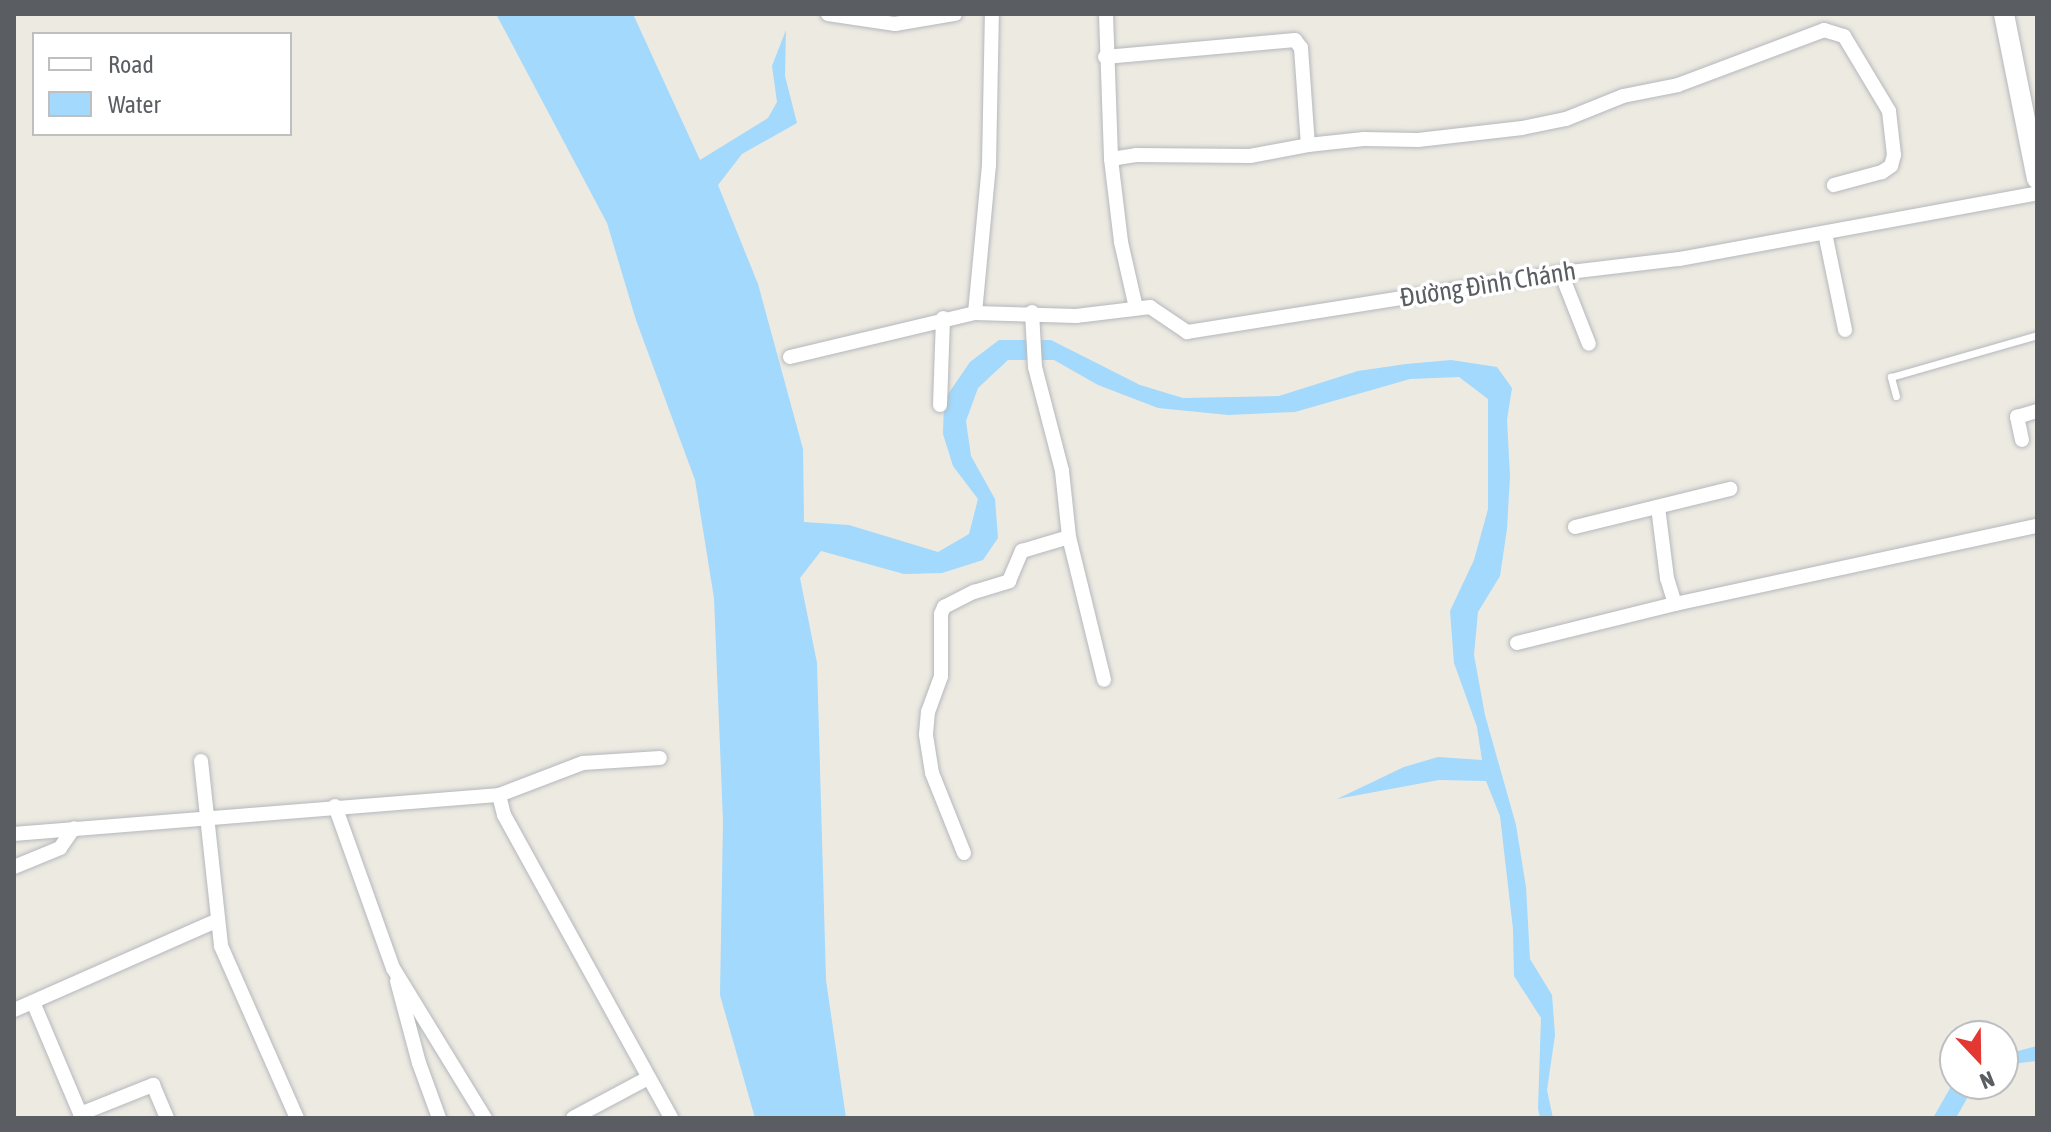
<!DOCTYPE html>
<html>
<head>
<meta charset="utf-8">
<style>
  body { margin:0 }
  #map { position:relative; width:2051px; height:1132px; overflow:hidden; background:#edeae2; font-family:"Asap Condensed",sans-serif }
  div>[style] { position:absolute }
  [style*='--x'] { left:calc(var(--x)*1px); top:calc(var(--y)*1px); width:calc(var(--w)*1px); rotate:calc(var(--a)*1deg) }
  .water>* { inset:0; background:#a2d9fc }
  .roads { filter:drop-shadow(0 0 2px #b4b8bc) drop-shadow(0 0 2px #b4b8bc) }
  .service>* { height:7px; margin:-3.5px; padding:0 3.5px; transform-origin:3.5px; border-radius:3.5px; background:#fff }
  .minor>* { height:14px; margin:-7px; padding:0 7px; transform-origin:7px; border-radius:7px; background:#fff }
  .secondary>* { height:20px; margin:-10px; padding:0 10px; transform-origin:10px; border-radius:10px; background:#fff }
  span { translate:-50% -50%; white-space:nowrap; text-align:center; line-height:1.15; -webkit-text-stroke:7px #fff; paint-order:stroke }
  .street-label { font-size:26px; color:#5a5e62 }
  .frame { position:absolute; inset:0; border:16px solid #5a5e62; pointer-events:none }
  .legend { position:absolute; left:32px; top:32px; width:260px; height:104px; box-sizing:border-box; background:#fff; border:2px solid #bdbfc0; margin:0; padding:10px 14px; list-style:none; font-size:24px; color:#5a5e62 }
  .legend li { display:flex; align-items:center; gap:16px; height:40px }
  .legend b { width:40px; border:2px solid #bdbfc0 }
  .north { position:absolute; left:1939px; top:1020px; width:80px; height:80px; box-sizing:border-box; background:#fff; border:2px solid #bdbfc0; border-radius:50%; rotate:158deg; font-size:22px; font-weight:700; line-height:32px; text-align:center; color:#5a5e62 }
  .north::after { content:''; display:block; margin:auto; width:28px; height:36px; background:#e43731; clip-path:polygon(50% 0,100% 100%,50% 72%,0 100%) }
</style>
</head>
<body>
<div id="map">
  <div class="water">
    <div style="clip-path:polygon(496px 14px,633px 14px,700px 160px,768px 118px,777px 102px,772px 66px,786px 30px,785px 76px,797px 123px,742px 154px,718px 185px,758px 284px,803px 449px,804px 522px,849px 525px,938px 552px,969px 534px,978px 499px,953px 466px,943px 434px,944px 400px,970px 362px,999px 340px,1051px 340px,1140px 385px,1183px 398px,1279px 396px,1358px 371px,1406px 364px,1451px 360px,1497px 367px,1512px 388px,1507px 420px,1510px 476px,1507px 529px,1500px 576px,1478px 612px,1474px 655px,1485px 715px,1516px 825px,1526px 887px,1530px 959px,1552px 995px,1555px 1035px,1547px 1090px,1553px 1118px,1540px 1118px,1538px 1109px,1541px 1018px,1514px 976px,1513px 929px,1500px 816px,1486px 781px,1439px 780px,1337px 799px,1404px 767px,1438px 757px,1482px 760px,1477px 727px,1454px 663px,1450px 611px,1474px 560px,1488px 509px,1488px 399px,1459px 377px,1410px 379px,1295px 412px,1228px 415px,1158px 408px,1098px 385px,1054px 360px,1008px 360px,978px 388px,966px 421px,971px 456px,995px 499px,998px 538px,983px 560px,942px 573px,904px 574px,821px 551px,800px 578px,817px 663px,826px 980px,846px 1118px,755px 1118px,720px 995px,723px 821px,714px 598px,695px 480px,636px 320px,607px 223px)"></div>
    <div style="clip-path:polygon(2037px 1046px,2037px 1061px,2020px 1063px,2003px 1071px,2003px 1055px)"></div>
    <div style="clip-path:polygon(1953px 1083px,1975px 1084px,1956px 1118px,1933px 1118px)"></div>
  </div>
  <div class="roads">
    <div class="service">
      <div style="--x:1896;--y:396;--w:20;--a:-105"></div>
      <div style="--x:1891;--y:377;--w:152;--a:-16"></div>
    </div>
    <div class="minor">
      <div style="--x:828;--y:14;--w:68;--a:8.5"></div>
      <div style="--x:895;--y:24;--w:61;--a:-9.5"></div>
      <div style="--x:1106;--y:14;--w:145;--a:88"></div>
      <div style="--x:1111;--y:159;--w:84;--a:83.1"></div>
      <div style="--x:1121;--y:242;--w:68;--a:77.2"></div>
      <div style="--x:1105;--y:57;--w:191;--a:-5.1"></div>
      <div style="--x:1295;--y:40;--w:10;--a:53"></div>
      <div style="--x:1301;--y:48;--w:97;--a:85.9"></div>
      <div style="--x:1111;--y:159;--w:25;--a:-9"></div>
      <div style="--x:1136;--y:155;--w:114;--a:0.5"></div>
      <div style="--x:1250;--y:156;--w:59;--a:-10.7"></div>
      <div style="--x:1308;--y:145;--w:56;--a:-6.1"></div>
      <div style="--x:1364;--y:139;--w:54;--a:1.1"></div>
      <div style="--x:1418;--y:140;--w:105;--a:-6.6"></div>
      <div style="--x:1522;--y:128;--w:45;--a:-11.6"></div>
      <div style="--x:1566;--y:119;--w:61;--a:-22"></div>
      <div style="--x:1623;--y:96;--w:56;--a:-11.3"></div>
      <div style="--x:1678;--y:85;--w:156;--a:-20.6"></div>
      <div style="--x:1824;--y:30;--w:21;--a:17"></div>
      <div style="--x:1844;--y:36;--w:87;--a:59"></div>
      <div style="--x:1889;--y:111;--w:44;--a:83.5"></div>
      <div style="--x:1894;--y:155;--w:11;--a:105"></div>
      <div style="--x:1891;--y:166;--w:11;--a:146"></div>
      <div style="--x:1882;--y:172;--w:50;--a:164.8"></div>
      <div style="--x:1825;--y:233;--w:99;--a:78.3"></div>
      <div style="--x:1561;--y:273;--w:76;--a:68.5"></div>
      <div style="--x:1032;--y:312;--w:55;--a:86.9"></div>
      <div style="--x:1035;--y:367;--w:107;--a:75.4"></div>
      <div style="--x:1062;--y:471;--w:66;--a:83.9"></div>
      <div style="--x:1069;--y:537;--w:147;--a:76.2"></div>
      <div style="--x:975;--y:313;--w:149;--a:-84.6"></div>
      <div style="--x:989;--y:165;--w:151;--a:-88.9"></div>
      <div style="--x:790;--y:357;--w:190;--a:-13.4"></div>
      <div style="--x:975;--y:313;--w:101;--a:1.7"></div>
      <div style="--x:1076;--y:316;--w:75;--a:-6.9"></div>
      <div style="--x:1150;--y:307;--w:45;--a:34"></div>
      <div style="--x:1187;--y:332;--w:379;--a:-9"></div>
      <div style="--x:1561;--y:273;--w:119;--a:-6.8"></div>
      <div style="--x:1679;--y:259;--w:364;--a:-10.4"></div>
      <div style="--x:940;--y:405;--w:87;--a:-88"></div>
      <div style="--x:2022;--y:440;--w:24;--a:-102"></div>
      <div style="--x:2017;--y:417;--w:21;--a:-17"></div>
      <div style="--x:1658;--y:507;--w:72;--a:82.8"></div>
      <div style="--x:1667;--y:578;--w:27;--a:73"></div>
      <div style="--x:1575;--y:527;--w:160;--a:-13.8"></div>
      <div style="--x:1517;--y:643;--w:163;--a:-13.9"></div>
      <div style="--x:1675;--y:604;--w:370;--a:-12.2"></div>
      <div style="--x:201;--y:761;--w:186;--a:83.8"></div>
      <div style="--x:221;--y:946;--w:188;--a:66.2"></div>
      <div style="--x:499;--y:795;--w:21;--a:76"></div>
      <div style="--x:504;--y:815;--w:346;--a:61.1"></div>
      <div style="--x:335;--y:806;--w:172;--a:70.3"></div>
      <div style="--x:393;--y:968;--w:176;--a:58.5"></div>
      <div style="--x:14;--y:834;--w:487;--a:-4.6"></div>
      <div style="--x:499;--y:795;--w:90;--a:-20.9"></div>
      <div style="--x:583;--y:763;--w:77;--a:-3.7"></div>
      <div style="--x:964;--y:853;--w:86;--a:-111.8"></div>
      <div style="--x:932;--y:773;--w:39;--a:-99"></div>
      <div style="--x:926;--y:734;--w:22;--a:-85"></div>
      <div style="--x:928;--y:712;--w:38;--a:-70"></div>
      <div style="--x:941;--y:676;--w:62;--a:-90"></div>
      <div style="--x:941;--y:614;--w:8;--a:-67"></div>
      <div style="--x:944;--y:607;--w:34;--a:-27"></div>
      <div style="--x:974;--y:592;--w:37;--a:-17"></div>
      <div style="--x:1009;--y:581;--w:33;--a:-67"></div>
      <div style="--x:1022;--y:551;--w:49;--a:-16.6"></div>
      <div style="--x:14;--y:867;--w:50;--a:-22.4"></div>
      <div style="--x:60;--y:848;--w:24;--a:-55"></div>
      <div style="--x:397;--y:981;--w:85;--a:75"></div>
      <div style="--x:419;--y:1063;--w:59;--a:70"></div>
      <div style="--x:33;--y:1002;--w:126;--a:67.1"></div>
      <div style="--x:14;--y:1010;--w:221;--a:-23.8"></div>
      <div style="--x:80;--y:1114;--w:79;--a:-21.7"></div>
      <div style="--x:153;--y:1085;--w:36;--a:67"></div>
      <div style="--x:573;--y:1118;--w:85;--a:-28.1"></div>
    </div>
    <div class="secondary">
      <div style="--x:2004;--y:14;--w:168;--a:78.7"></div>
    </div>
  </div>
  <div class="street-label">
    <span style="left:1488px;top:285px;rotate:-9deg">Đường Đình Chánh</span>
  </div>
  <div class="frame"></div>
  <ul class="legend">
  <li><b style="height:10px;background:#fff"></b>Road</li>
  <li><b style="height:22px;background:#a2d9fc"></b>Water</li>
  </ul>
  <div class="north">N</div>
</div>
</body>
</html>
